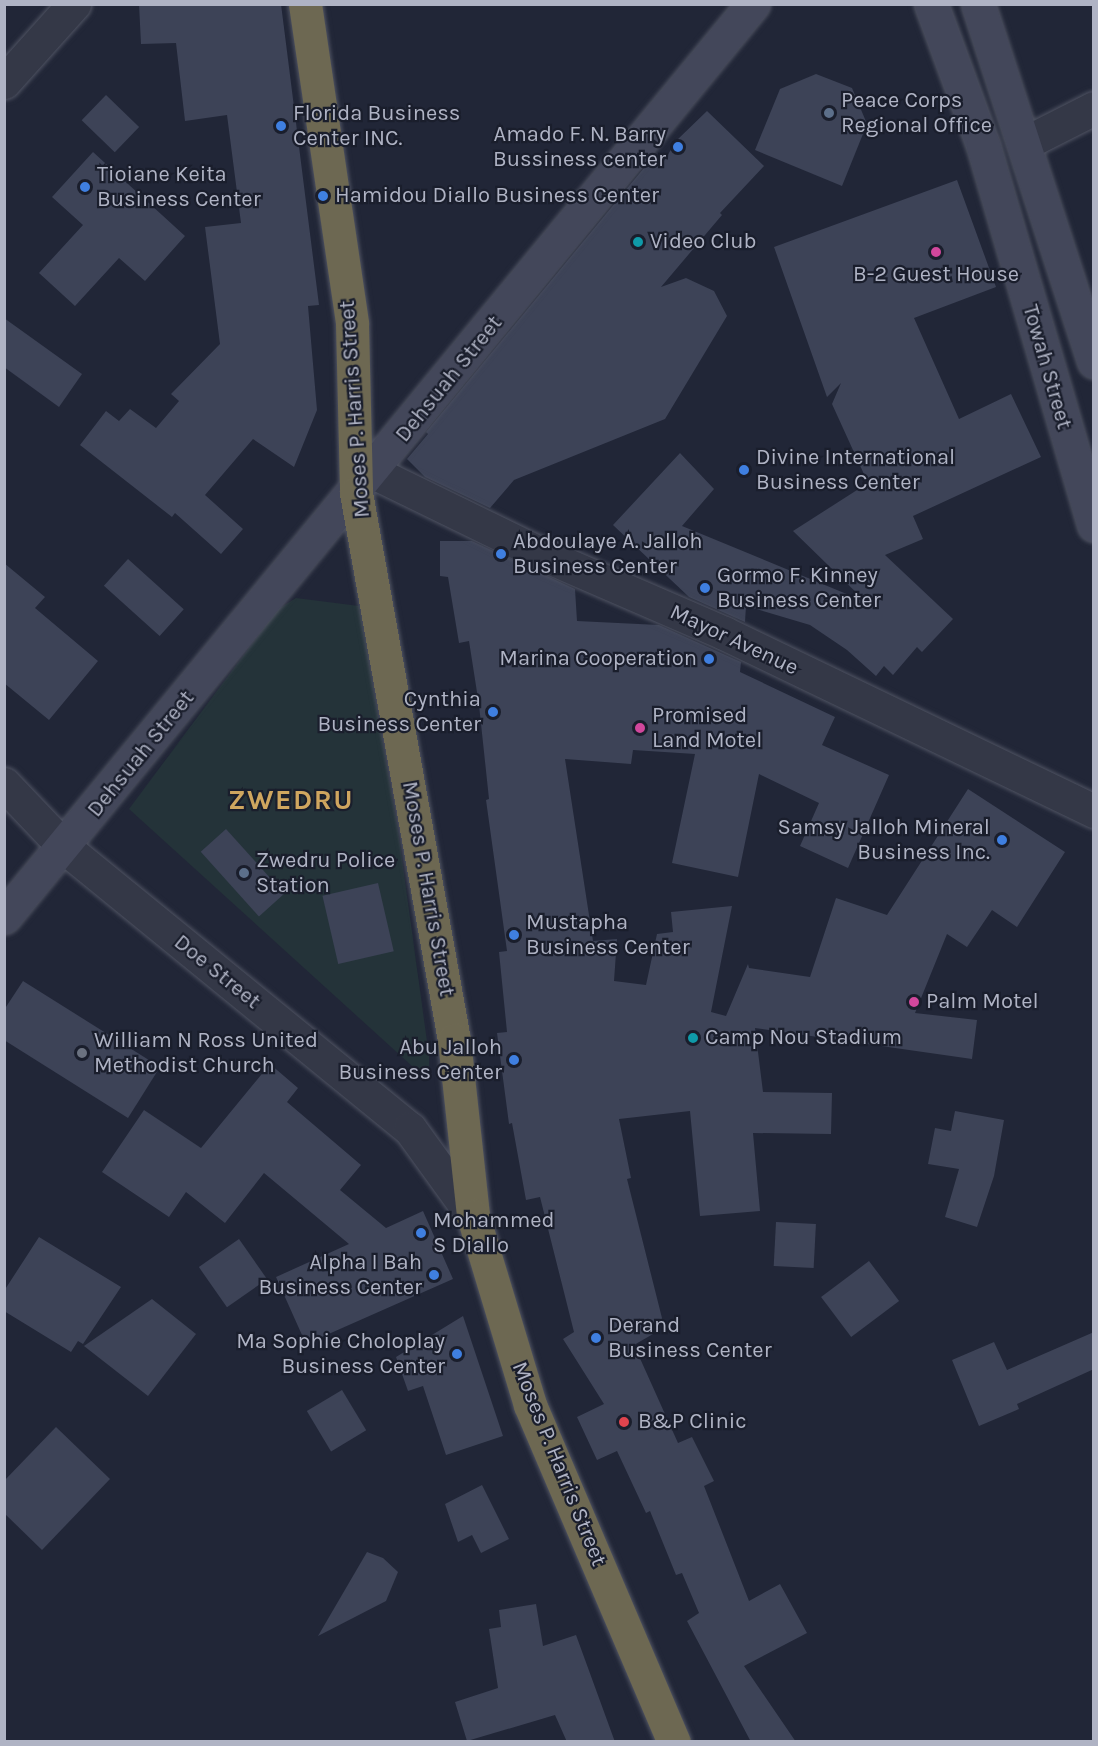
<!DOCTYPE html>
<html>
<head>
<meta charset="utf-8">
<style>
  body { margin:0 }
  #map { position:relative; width:1098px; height:1746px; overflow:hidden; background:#212637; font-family:Karla,sans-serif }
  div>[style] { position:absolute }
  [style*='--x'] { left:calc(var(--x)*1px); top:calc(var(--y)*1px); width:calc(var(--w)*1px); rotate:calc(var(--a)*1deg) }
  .green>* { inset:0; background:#243339 }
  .building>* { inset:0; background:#3d4357; transform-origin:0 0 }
  .roads { filter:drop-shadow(0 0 2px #4f5362) drop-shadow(0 0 2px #4f5362) }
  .street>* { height:33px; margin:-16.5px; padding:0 16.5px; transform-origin:16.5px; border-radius:16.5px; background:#343847 }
  .secondary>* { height:33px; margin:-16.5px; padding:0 16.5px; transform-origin:16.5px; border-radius:16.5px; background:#43475a }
  .highway>* { height:33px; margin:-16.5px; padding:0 16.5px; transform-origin:16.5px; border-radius:16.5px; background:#6d6852 }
  .dots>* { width:16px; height:16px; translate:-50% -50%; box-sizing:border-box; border:3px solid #1a1e2c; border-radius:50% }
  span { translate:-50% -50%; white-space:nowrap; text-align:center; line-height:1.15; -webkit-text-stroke:4.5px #1a1e2c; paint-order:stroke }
  .poi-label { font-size:22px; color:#afb3c4 }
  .left { translate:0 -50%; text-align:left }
  .right { translate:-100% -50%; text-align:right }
  .street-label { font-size:22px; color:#afb3c4 }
  .district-label { font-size:28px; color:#cfa65f; font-weight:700; letter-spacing:1.5px }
  .frame { position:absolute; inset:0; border:6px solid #afb3c4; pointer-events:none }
</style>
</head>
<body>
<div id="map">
  <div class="green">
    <div style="clip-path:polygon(296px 598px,359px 606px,398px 830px,429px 1056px,429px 1066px,423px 1076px,129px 809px,278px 609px)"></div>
  </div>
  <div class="building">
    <div style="clip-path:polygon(139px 4px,281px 4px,319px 305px,308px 306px,317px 410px,294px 467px,253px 439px,205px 495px,243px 529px,221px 554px,175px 513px,172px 517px,80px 445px,106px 411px,119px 421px,130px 409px,156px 428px,179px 401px,171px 394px,220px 344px,205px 227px,241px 223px,227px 115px,185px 121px,176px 43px,141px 44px)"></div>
    <div style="clip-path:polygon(816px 74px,852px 88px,867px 124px,842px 186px,755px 150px,780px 89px)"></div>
    <div style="left:106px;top:95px;width:46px;height:35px;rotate:44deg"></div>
    <div style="clip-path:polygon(707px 111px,764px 166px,720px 213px,722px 215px,661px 287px,686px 278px,714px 291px,727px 316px,665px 419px,514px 480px,490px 508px,425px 477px,407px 459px,428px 434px,426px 432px,653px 157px,662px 164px,677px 140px)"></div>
    <div style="clip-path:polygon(93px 152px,185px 236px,145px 281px,119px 258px,75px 306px,39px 273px,83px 225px,52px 197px)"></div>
    <div style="clip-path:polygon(957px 180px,996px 287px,914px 318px,959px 419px,1011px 394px,1041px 457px,913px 516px,923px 539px,885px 555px,953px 619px,922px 652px,917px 647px,893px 675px,884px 666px,876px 676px,847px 650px,810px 625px,746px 606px,745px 622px,689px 597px,613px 525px,680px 453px,714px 489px,682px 526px,866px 602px,793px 531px,868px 483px,832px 404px,841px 383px,827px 397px,774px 247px)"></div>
    <div style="clip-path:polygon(4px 318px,82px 374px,59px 407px,4px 367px)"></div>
    <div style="clip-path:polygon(440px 541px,472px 541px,575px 589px,577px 621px,659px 625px,741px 662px,740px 672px,835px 717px,822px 745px,889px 775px,848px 868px,800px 846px,819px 803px,759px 774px,738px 877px,672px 863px,695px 754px,633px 750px,631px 764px,565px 759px,593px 941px,617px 939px,614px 981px,646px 985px,657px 934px,673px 932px,671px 912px,732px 906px,711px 1012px,726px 1016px,748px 964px,749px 968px,810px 977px,836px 898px,887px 915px,968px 789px,1065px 852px,1017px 927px,992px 910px,967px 947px,947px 934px,915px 1013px,977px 1020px,972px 1059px,755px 1028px,763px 1092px,832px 1093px,831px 1134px,753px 1133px,760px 1211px,700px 1216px,690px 1111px,619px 1119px,631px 1178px,627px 1179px,663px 1322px,657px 1325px,660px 1330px,634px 1345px,678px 1443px,692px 1437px,714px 1481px,704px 1486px,749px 1601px,780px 1584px,807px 1633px,744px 1666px,796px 1742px,751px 1742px,687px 1621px,699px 1613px,682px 1573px,676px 1575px,650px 1511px,646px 1513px,617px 1451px,597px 1460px,577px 1417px,604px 1404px,563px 1339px,574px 1332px,540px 1197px,526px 1200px,512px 1123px,509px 1124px,497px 1033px,507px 1032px,499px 952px,507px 951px,486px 800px,489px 799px,479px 705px,469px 641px,459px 643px,448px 577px,440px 576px)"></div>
    <div style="left:128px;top:559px;width:75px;height:36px;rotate:42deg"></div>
    <div style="clip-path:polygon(4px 563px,45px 597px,35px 608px,98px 661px,49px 720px,4px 683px)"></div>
    <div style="left:226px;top:829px;width:87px;height:34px;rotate:48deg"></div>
    <div style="left:378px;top:883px;width:70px;height:57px;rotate:77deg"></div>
    <div style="clip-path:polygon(23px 981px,160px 1067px,128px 1118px,4px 1040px,4px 1010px)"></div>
    <div style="clip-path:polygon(270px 1064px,298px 1088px,287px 1102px,361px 1165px,340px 1190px,386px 1228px,423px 1211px,453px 1279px,306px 1344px,276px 1277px,349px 1244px,264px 1173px,225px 1223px,186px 1192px,169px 1217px,102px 1172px,144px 1110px,201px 1148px)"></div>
    <div style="clip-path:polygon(955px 1111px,1004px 1120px,994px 1176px,977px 1227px,945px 1217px,959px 1169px,928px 1164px,935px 1128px,951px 1131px)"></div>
    <div style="left:776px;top:1222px;width:40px;height:44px;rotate:3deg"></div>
    <div style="clip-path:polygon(39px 1237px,121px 1287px,83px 1344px,78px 1341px,71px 1352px,4px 1311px,4px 1291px)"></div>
    <div style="left:239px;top:1239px;width:49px;height:49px;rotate:55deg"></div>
    <div style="left:869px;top:1261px;width:50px;height:60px;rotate:53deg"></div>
    <div style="clip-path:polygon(152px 1299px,196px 1334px,148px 1396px,84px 1346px)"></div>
    <div style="clip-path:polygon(463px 1316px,503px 1436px,446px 1455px,423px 1386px,408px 1391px,396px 1357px)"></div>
    <div style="clip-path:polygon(1094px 1332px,1094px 1369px,1017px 1404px,1019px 1409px,979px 1426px,952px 1360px,994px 1342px,1007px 1370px)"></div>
    <div style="left:342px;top:1390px;width:47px;height:41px;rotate:59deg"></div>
    <div style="clip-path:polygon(56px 1427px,110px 1479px,42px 1550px,4px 1513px,4px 1481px)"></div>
    <div style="clip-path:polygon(482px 1485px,509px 1539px,481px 1553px,472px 1535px,458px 1542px,445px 1504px)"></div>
    <div style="clip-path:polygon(367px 1552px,383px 1558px,398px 1572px,386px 1601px,318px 1636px)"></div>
    <div style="clip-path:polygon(536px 1604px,543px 1646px,576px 1635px,615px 1742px,567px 1742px,555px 1715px,467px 1741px,455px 1702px,498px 1688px,489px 1629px,501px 1627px,499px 1610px)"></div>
  </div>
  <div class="roads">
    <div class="street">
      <div style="--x:4;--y:82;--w:105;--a:-48.1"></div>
      <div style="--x:1025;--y:143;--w:77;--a:-26.9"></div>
      <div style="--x:373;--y:472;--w:182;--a:26"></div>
      <div style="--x:537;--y:552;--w:204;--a:23.4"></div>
      <div style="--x:724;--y:633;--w:411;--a:25.7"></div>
      <div style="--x:4;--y:784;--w:87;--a:46.4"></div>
      <div style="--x:64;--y:847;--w:446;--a:39.2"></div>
      <div style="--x:410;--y:1129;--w:107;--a:54.1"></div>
    </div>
    <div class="secondary">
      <div style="--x:931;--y:4;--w:150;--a:69.8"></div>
      <div style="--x:983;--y:145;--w:396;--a:73.7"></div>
      <div style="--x:978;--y:4;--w:376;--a:72"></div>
      <div style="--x:4;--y:917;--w:1181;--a:-50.64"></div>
    </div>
    <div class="highway">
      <div style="--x:305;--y:4;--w:323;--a:81.6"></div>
      <div style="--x:352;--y:324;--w:169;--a:88.6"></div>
      <div style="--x:356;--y:493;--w:556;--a:79.84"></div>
      <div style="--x:454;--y:1040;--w:177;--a:83.8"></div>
      <div style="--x:473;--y:1216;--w:197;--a:73.2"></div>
      <div style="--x:530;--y:1405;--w:366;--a:66.9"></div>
    </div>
  </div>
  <div class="dots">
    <div style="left:829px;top:113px;background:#5c6f8a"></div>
    <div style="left:281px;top:126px;background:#3f7fe0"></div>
    <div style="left:678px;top:147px;background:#3f7fe0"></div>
    <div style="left:85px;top:187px;background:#3f7fe0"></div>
    <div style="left:323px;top:196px;background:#3f7fe0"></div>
    <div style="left:638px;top:242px;background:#0f9aa8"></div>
    <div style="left:936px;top:252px;background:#d1479c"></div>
    <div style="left:744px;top:470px;background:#3f7fe0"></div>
    <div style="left:501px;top:554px;background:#3f7fe0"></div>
    <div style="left:705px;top:588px;background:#3f7fe0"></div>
    <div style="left:709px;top:659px;background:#3f7fe0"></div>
    <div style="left:493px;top:712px;background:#3f7fe0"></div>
    <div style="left:640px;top:728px;background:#d1479c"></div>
    <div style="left:1002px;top:840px;background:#3f7fe0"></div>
    <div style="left:244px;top:873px;background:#5c6f8a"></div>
    <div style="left:514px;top:935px;background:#3f7fe0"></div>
    <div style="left:914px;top:1002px;background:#d1479c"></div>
    <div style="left:693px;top:1038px;background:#0f9aa8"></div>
    <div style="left:82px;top:1053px;background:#6b7280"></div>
    <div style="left:514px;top:1060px;background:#3f7fe0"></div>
    <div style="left:421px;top:1233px;background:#3f7fe0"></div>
    <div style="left:434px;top:1275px;background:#3f7fe0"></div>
    <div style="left:596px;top:1338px;background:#3f7fe0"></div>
    <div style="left:457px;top:1354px;background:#3f7fe0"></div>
    <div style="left:624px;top:1422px;background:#e0444e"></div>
  </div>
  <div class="poi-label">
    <span class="left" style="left:841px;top:113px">Peace Corps<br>Regional Office</span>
    <span class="left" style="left:293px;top:126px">Florida Business<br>Center INC.</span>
    <span class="right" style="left:666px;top:147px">Amado F. N. Barry<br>Bussiness center</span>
    <span class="left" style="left:97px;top:187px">Tioiane Keita<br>Business Center</span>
    <span class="left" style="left:335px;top:196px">Hamidou Diallo Business Center</span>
    <span class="left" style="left:650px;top:242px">Video Club</span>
    <span style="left:936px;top:275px">B-2 Guest House</span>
    <span class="left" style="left:756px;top:470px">Divine International<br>Business Center</span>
    <span class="left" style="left:513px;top:554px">Abdoulaye A. Jalloh<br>Business Center</span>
    <span class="left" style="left:717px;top:588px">Gormo F. Kinney<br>Business Center</span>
    <span class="right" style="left:697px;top:659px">Marina Cooperation</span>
    <span class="right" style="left:481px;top:712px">Cynthia<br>Business Center</span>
    <span class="left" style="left:652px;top:728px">Promised<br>Land Motel</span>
    <span class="right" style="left:990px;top:840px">Samsy Jalloh Mineral<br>Business Inc.</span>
    <span class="left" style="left:256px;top:873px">Zwedru Police<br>Station</span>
    <span class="left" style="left:526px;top:935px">Mustapha<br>Business Center</span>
    <span class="left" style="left:926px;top:1002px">Palm Motel</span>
    <span class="left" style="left:705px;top:1038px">Camp Nou Stadium</span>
    <span class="left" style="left:94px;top:1053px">William N Ross United<br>Methodist Church</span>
    <span class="right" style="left:502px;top:1060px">Abu Jalloh<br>Business Center</span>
    <span class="left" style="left:433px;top:1233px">Mohammed<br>S Diallo</span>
    <span class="right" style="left:422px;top:1275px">Alpha I Bah<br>Business Center</span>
    <span class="left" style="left:608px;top:1338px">Derand<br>Business Center</span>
    <span class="right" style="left:445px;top:1354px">Ma Sophie Choloplay<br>Business Center</span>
    <span class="left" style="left:638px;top:1422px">B&amp;P Clinic</span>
  </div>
  <div class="street-label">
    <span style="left:1047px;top:367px;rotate:74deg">Towah Street</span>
    <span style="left:449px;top:379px;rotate:-51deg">Dehsuah Street</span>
    <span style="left:355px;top:409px;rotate:-94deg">Moses P. Harris Street</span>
    <span style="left:734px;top:640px;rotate:25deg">Mayor Avenue</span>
    <span style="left:141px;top:754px;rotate:-51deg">Dehsuah Street</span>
    <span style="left:428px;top:889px;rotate:80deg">Moses P. Harris Street</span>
    <span style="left:217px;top:972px;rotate:39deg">Doe Street</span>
    <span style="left:559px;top:1464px;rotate:68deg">Moses P. Harris Street</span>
  </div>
  <div class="district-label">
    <span style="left:291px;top:800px">ZWEDRU</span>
  </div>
  <div class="frame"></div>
</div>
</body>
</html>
